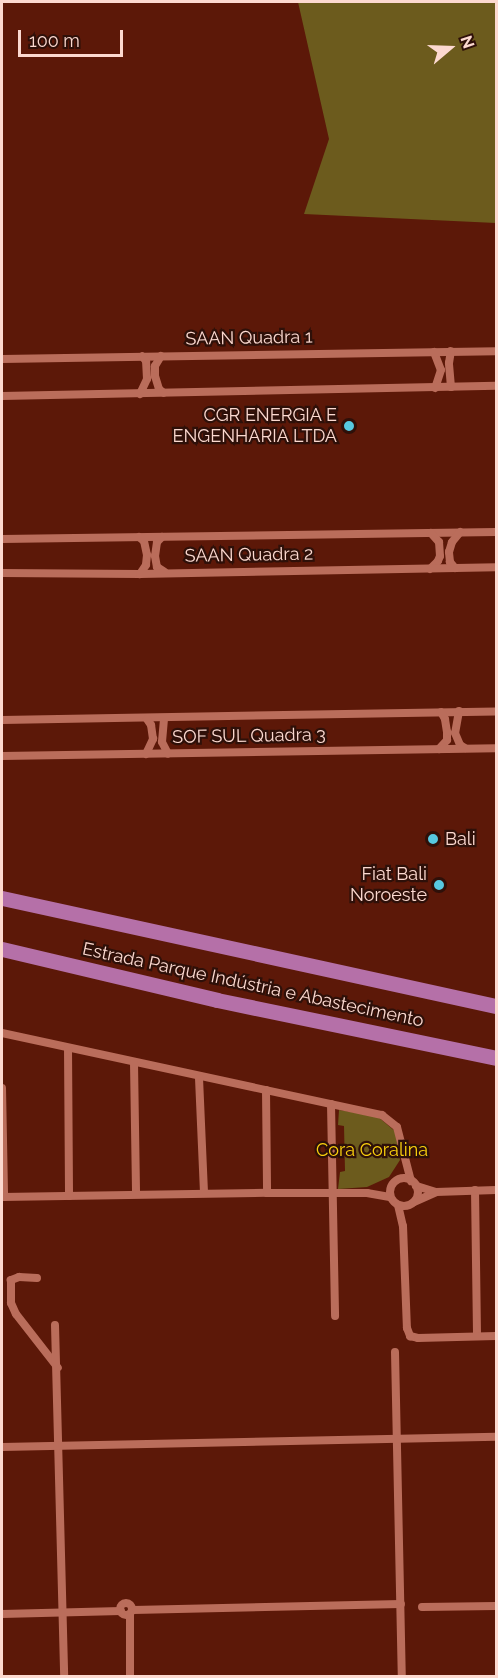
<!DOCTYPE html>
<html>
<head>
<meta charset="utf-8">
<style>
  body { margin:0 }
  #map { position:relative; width:498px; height:1678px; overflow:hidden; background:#5c1808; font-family:Raleway,sans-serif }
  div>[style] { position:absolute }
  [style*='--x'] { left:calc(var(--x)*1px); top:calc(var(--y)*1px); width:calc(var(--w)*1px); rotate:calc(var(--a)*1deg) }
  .green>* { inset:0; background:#6c5b1d }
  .street>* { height:8px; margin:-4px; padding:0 4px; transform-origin:4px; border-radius:4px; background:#ba6d5b }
  .street>.ring { margin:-4px; padding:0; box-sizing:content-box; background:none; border:8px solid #ba6d5b; border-radius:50% }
  .highway>* { height:15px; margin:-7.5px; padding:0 7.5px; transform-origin:7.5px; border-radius:7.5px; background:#b570a8 }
  .dots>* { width:16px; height:16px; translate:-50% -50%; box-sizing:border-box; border:3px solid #2e1009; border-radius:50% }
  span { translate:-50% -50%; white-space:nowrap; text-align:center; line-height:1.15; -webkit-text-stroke:4.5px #2e1009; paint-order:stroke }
  .street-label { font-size:18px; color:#fcd9d0 }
  .poi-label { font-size:18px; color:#fcd9d0 }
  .right { translate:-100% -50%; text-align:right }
  .left { translate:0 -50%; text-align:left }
  .park-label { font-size:18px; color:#fad00d }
  .frame { position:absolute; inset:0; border:3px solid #fcd9d0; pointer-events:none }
  .north { position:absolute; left:420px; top:18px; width:60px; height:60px; -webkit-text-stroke:4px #2e1009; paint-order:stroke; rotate:71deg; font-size:16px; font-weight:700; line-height:24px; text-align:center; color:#fcd9d0 }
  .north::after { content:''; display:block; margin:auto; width:21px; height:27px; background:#fcd9d0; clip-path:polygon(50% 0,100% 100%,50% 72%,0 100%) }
  .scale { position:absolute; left:18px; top:30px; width:105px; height:27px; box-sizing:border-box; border:3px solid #fcd9d0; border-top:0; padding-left:8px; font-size:18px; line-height:21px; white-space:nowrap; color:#fcd9d0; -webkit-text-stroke:4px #2e1009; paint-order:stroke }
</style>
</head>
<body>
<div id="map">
  <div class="green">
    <div style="clip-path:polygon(298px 2px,496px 2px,496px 223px,304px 214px,329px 139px)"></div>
    <div style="clip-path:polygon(339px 1110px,377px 1116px,396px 1132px,400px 1160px,389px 1177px,367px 1187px,338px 1189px,340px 1172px,345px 1171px,344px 1126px,338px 1125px)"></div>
  </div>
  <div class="street">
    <div style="--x:434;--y:352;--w:19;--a:69"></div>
    <div style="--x:441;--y:370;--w:19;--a:108"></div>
    <div style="--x:161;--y:356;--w:12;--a:121"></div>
    <div style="--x:155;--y:366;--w:10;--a:90"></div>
    <div style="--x:155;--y:376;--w:14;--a:73"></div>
    <div style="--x:159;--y:389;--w:6;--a:39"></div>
    <div style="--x:2;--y:359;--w:494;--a:-0.9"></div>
    <div style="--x:451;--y:387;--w:24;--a:-95"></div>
    <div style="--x:449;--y:363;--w:12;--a:-81"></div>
    <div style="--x:140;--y:394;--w:17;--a:-65"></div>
    <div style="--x:147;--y:379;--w:18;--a:-93"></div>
    <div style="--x:146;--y:361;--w:6;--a:-129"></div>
    <div style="--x:2;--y:396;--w:494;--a:-1.2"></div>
    <div style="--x:139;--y:537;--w:6;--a:39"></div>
    <div style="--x:144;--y:541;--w:14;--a:78"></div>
    <div style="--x:147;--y:555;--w:10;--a:96"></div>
    <div style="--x:146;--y:565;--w:11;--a:124"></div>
    <div style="--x:162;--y:537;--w:7;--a:135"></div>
    <div style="--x:157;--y:542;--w:14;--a:98"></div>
    <div style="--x:155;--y:556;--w:11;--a:80"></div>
    <div style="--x:157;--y:567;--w:9;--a:32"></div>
    <div style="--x:2;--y:539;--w:494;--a:-0.8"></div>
    <div style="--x:455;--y:568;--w:8;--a:-130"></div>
    <div style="--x:450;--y:562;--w:10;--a:-96"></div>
    <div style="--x:449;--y:552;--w:10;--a:-73"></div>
    <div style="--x:452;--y:542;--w:13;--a:-51"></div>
    <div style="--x:430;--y:569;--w:11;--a:-45"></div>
    <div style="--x:438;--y:561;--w:5;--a:-68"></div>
    <div style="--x:440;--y:556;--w:14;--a:-94"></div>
    <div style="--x:439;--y:542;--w:12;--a:-132"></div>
    <div style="--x:2;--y:573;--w:138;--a:0.4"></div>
    <div style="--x:140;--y:574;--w:356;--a:-1.1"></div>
    <div style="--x:459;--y:711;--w:22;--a:100"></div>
    <div style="--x:455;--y:733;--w:13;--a:67"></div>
    <div style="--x:460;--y:745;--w:6;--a:31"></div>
    <div style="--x:164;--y:719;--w:23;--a:95"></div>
    <div style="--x:162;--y:742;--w:13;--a:63"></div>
    <div style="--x:2;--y:720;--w:494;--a:-1"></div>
    <div style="--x:439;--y:749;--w:12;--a:-48"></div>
    <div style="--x:447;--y:740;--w:8;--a:-90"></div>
    <div style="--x:447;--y:732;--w:13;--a:-99"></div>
    <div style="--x:445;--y:719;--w:8;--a:-120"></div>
    <div style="--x:146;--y:754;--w:17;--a:-65"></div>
    <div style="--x:153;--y:739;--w:14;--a:-98"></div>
    <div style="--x:151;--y:725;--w:7;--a:-124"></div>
    <div style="--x:2;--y:756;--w:494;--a:-0.9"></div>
    <div style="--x:2;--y:1033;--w:389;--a:12.2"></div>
    <div style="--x:382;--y:1115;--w:19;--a:39"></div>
    <div style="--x:397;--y:1127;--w:56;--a:75.5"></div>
    <div style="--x:68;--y:1048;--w:148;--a:89.6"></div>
    <div style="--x:134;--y:1063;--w:131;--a:89.1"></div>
    <div style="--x:199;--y:1078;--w:115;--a:87.5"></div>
    <div style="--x:2;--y:1088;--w:109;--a:88.9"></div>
    <div style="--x:266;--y:1090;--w:103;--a:89.4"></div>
    <div style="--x:331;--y:1104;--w:212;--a:88.9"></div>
    <div class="ring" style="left:390px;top:1178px;width:20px;height:20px"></div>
    <div style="--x:475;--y:1190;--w:146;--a:89.2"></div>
    <div style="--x:436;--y:1192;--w:60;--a:-1.9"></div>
    <div style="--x:2;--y:1197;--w:265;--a:-0.9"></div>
    <div style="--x:267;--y:1193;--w:100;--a:0"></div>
    <div style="--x:367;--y:1193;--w:23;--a:10"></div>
    <div style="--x:414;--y:1202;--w:24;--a:-24"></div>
    <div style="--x:436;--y:1192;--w:21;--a:-163"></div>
    <div style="--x:398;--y:1205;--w:22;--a:77"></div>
    <div style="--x:403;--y:1226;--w:102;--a:87.8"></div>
    <div style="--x:407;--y:1328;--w:9;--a:69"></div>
    <div style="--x:410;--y:1336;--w:8;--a:14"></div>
    <div style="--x:418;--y:1338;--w:78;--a:-1.5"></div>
    <div style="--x:37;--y:1278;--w:18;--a:-177"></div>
    <div style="--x:19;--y:1277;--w:9;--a:159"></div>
    <div style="--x:11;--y:1280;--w:23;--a:90"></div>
    <div style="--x:11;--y:1303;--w:12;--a:66"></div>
    <div style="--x:16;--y:1314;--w:68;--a:52.1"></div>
    <div style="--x:55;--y:1325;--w:351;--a:88.5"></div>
    <div style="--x:395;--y:1352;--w:324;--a:88.8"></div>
    <div style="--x:2;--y:1447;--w:494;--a:-1.2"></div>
    <div class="ring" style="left:120px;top:1603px;width:4px;height:4px"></div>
    <div style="--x:422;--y:1607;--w:74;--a:-0.8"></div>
    <div style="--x:133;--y:1610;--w:268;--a:-1.3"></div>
    <div style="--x:2;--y:1614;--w:119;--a:-1.4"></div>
    <div style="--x:130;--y:1614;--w:62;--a:90"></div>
  </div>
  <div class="highway">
    <div style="--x:2;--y:898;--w:506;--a:12.33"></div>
    <div style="--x:2;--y:949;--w:221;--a:13.3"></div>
    <div style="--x:217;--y:1000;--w:285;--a:11.7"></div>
  </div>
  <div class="dots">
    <div style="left:349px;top:426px;background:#57c9e1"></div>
    <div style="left:433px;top:839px;background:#57c9e1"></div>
    <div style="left:439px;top:885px;background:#57c9e1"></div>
  </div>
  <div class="street-label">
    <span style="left:249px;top:338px;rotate:-1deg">SAAN Quadra 1</span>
    <span style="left:249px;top:555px;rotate:-1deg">SAAN Quadra 2</span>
    <span style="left:249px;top:736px;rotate:-1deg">SOF SUL Quadra 3</span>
    <span style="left:253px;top:985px;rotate:12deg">Estrada Parque Indústria e Abastecimento</span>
  </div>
  <div class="poi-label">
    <span class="right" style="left:337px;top:426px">CGR ENERGIA E<br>ENGENHARIA LTDA</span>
    <span class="left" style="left:445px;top:839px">Bali</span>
    <span class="right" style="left:427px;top:885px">Fiat Bali<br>Noroeste</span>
  </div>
  <div class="park-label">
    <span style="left:372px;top:1150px">Cora Coralina</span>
  </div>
  <div class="frame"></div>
  <div class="north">N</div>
  <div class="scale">100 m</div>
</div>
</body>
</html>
